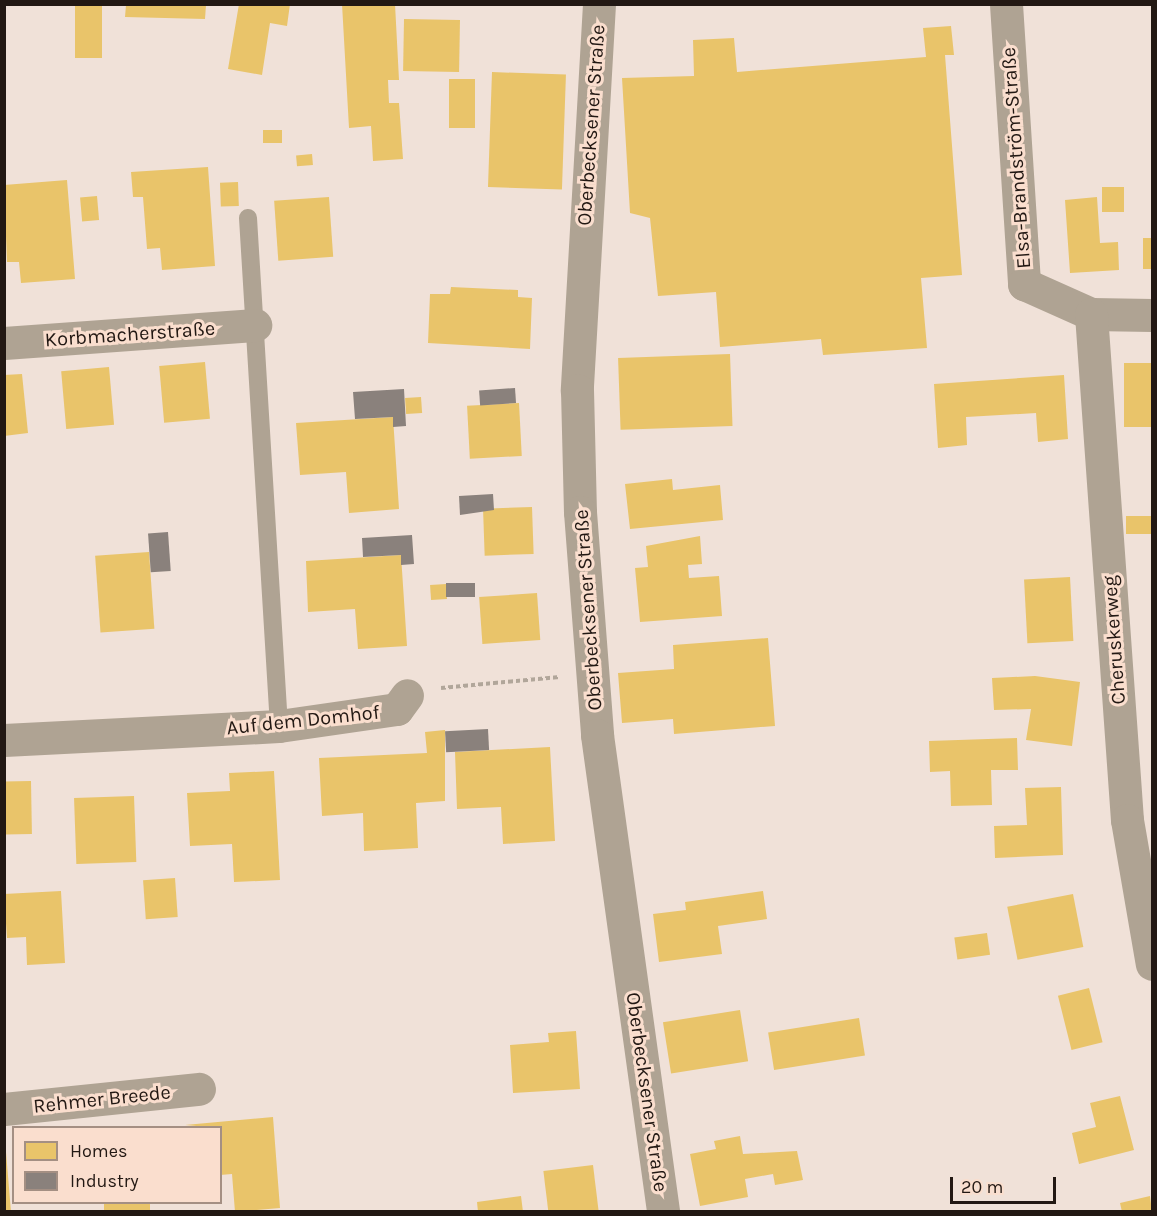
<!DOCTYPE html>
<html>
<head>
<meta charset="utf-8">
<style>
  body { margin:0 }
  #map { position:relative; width:1157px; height:1216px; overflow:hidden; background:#f0e1d8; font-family:Karla,sans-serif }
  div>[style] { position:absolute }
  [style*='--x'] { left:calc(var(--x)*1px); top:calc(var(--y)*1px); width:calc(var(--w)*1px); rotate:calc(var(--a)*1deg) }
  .homes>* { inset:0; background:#e9c46a; transform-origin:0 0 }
  .industry>* { inset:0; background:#8a817c; transform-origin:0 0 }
  .path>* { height:4px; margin-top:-2px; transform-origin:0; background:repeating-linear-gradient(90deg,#b1a69a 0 4.5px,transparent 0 7.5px) }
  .lane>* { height:18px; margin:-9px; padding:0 9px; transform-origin:9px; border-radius:9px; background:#afa393 }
  .street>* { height:33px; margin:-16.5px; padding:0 16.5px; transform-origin:16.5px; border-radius:16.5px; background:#afa393 }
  span { translate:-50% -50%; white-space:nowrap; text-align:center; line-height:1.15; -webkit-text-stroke:6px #fadece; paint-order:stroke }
  .street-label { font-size:20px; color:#221813 }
  .frame { position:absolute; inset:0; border:6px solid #221813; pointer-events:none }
  .legend { position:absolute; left:12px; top:1126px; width:210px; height:78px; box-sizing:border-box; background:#fadece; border:2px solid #a48f83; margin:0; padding:8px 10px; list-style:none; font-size:18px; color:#221813 }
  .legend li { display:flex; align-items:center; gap:12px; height:30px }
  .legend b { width:30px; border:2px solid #a48f83 }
  .scale { position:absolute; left:950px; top:1177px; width:106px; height:27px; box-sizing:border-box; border:3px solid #221813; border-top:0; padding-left:8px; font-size:18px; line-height:21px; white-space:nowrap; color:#221813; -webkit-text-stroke:4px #fadece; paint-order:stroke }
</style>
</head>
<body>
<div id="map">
  <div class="homes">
    <div style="left:75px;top:4px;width:27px;height:54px"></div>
    <div style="clip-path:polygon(239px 4px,290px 4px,287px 26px,270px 23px,262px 75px,228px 69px)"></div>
    <div style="clip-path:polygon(342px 4px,395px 4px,399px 80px,388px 80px,389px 103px,399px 103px,403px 159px,373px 161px,371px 126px,349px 128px)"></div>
    <div style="clip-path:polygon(126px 5px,206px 5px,205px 19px,125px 17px)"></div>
    <div style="left:404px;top:19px;width:56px;height:52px;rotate:1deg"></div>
    <div style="clip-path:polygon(951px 26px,954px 55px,945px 55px,962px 275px,921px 278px,927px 348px,823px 355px,821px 339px,720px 347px,716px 292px,658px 296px,650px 218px,630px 213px,622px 78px,694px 76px,693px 40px,734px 38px,737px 72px,926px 57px,923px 28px)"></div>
    <div style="left:492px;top:72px;width:74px;height:115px;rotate:2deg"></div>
    <div style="left:449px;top:79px;width:26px;height:49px"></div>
    <div style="left:282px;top:130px;width:13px;height:19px;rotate:90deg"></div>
    <div style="left:312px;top:154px;width:11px;height:16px;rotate:85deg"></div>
    <div style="clip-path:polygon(208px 167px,215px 266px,162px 270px,160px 248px,147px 249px,143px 197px,133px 197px,131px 172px)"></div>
    <div style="clip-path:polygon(67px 180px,75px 279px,21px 283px,19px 262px,7px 262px,4px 185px)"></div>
    <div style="left:238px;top:182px;width:24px;height:18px;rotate:88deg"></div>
    <div style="left:1102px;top:187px;width:22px;height:25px"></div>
    <div style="left:97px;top:196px;width:24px;height:17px;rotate:85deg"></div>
    <div style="left:329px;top:197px;width:60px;height:55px;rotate:86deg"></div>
    <div style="clip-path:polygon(1097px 197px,1100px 243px,1118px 242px,1119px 270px,1070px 273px,1065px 200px)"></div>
    <div style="left:1143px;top:238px;width:9px;height:31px"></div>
    <div style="clip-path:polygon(451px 287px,518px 290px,518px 297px,532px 298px,530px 349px,428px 343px,430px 294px,450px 294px)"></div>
    <div style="left:730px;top:354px;width:72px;height:112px;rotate:88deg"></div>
    <div style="left:205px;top:362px;width:57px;height:46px;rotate:85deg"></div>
    <div style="left:1152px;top:363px;width:64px;height:28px;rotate:90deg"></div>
    <div style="left:109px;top:367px;width:58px;height:48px;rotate:85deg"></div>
    <div style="clip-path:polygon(22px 374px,28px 433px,4px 436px,4px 375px)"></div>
    <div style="clip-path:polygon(1064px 375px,1068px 439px,1038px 442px,1036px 413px,966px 417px,967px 445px,938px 448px,934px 384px)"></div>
    <div style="left:421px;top:397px;width:16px;height:16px;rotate:86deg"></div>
    <div style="left:519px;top:403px;width:53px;height:52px;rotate:87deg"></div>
    <div style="clip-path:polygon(393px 417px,399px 509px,349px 513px,346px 472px,300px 475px,296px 423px)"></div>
    <div style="clip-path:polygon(672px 479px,673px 490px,720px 485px,723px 520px,630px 529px,625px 484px)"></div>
    <div style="left:532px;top:507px;width:47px;height:49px;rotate:88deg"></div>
    <div style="left:1152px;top:516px;width:18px;height:26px;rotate:90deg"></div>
    <div style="clip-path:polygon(700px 536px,702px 564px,688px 565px,689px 578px,719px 576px,722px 616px,640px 622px,635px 568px,648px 567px,646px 546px)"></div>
    <div style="left:149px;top:552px;width:77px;height:54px;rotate:86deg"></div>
    <div style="clip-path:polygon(401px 555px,407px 646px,358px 649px,355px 609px,308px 612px,306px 561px)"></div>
    <div style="left:1070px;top:577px;width:64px;height:46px;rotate:87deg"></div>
    <div style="left:446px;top:584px;width:15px;height:16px;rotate:86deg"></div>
    <div style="left:537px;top:593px;width:47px;height:58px;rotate:86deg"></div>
    <div style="clip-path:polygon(768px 638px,775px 726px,674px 734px,673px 719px,622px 723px,618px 673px,674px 669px,673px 645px)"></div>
    <div style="clip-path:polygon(1035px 676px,1080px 682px,1072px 746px,1026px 740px,1031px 709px,994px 710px,992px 678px)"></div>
    <div style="clip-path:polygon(445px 730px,445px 801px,416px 803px,418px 848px,364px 851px,363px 813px,322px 816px,319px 758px,427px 753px,425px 732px)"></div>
    <div style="clip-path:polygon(1017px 738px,1018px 770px,991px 770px,992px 805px,951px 806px,950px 771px,930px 772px,929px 741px)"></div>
    <div style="clip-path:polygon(550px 747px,555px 841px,503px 844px,501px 807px,457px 809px,455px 752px)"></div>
    <div style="clip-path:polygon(274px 771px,280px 880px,234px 882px,232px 844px,190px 846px,187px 793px,230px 791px,229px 773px)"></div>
    <div style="left:31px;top:781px;width:53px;height:27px;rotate:89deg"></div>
    <div style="clip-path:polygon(1061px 787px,1063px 855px,995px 858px,994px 826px,1027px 825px,1025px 788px)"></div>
    <div style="left:134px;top:796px;width:66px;height:60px;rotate:88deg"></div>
    <div style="left:175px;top:878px;width:39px;height:32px;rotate:86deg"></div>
    <div style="clip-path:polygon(61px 891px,65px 963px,27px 965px,26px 937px,7px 938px,4px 894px)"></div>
    <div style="clip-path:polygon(763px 891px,767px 919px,718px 926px,722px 954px,659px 962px,653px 914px,686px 910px,685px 902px)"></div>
    <div style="left:1073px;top:894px;width:54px;height:67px;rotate:79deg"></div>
    <div style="left:987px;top:933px;width:22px;height:33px;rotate:82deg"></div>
    <div style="left:1089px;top:988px;width:56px;height:32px;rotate:76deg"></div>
    <div style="left:740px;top:1010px;width:52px;height:78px;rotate:81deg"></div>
    <div style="left:859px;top:1018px;width:38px;height:92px;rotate:81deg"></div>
    <div style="clip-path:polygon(576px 1031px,580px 1089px,513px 1093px,510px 1045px,549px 1042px,548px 1033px)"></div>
    <div style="clip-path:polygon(1120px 1096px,1134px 1150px,1079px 1164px,1072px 1133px,1096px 1127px,1090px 1103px)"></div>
    <div style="clip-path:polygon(273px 1117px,280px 1208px,235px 1212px,232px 1174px,220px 1175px,220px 1128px,185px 1125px)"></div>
    <div style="clip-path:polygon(740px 1136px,743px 1154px,797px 1151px,803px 1180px,775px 1185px,773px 1174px,745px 1179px,748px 1197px,700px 1206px,690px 1154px,716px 1149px,714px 1141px)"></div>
    <div style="clip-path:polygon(4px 1152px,6px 1152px,11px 1212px,4px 1212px)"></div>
    <div style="left:593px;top:1165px;width:47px;height:50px;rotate:83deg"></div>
    <div style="clip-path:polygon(521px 1196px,523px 1212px,478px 1212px,477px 1202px)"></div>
    <div style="clip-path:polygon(1150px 1196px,1152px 1212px,1122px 1212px,1120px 1203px)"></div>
    <div style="left:104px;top:1202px;width:46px;height:10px"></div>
  </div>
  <div class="industry">
    <div style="left:515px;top:388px;width:15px;height:36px;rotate:86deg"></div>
    <div style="clip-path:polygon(404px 389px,406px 426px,393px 427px,393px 417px,355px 419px,353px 392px)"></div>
    <div style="clip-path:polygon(493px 494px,494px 510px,460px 515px,459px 496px)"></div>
    <div style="left:168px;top:532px;width:39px;height:20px;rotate:86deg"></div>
    <div style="clip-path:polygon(412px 535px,414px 564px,401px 565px,401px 555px,363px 557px,362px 538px)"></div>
    <div style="left:475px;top:583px;width:14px;height:29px;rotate:90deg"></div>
    <div style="left:488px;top:729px;width:21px;height:43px;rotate:87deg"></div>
  </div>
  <div class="path">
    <div style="--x:441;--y:688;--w:119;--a:-5.3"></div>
  </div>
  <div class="lane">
    <div style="--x:248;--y:218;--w:509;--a:86.51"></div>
  </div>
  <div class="street">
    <div style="--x:599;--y:4;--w:387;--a:93.3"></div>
    <div style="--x:577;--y:390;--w:122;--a:88.6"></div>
    <div style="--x:580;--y:512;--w:224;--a:85.6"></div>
    <div style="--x:597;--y:735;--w:482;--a:82.1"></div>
    <div style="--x:1006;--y:4;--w:281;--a:86.3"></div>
    <div style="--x:1024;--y:284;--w:73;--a:24.1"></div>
    <div style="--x:1091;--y:314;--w:61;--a:0.9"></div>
    <div style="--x:1091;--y:314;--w:507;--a:85.93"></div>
    <div style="--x:1127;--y:820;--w:146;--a:80.2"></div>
    <div style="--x:4;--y:343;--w:252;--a:-4.1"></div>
    <div style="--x:4;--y:740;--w:275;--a:-2.9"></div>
    <div style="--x:279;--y:726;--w:119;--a:-8.2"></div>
    <div style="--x:397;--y:709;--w:17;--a:-54"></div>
    <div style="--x:4;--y:1109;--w:196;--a:-5.9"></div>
  </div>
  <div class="street-label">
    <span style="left:591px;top:125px;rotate:-86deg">Oberbecksener Straße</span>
    <span style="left:1016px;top:158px;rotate:-94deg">Elsa-Brandström-Straße</span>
    <span style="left:130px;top:334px;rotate:-4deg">Korbmacherstraße</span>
    <span style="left:588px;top:610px;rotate:-94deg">Oberbecksener Straße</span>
    <span style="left:1114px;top:640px;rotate:-94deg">Cheruskerweg</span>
    <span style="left:303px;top:720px;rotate:-6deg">Auf dem Domhof</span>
    <span style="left:647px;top:1092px;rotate:82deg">Oberbecksener Straße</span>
    <span style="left:102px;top:1099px;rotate:-6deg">Rehmer Breede</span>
  </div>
  <div class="frame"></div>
  <ul class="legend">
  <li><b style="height:16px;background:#e9c46a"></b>Homes</li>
  <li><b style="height:16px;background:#8a817c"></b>Industry</li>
  </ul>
  <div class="scale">20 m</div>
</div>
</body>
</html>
